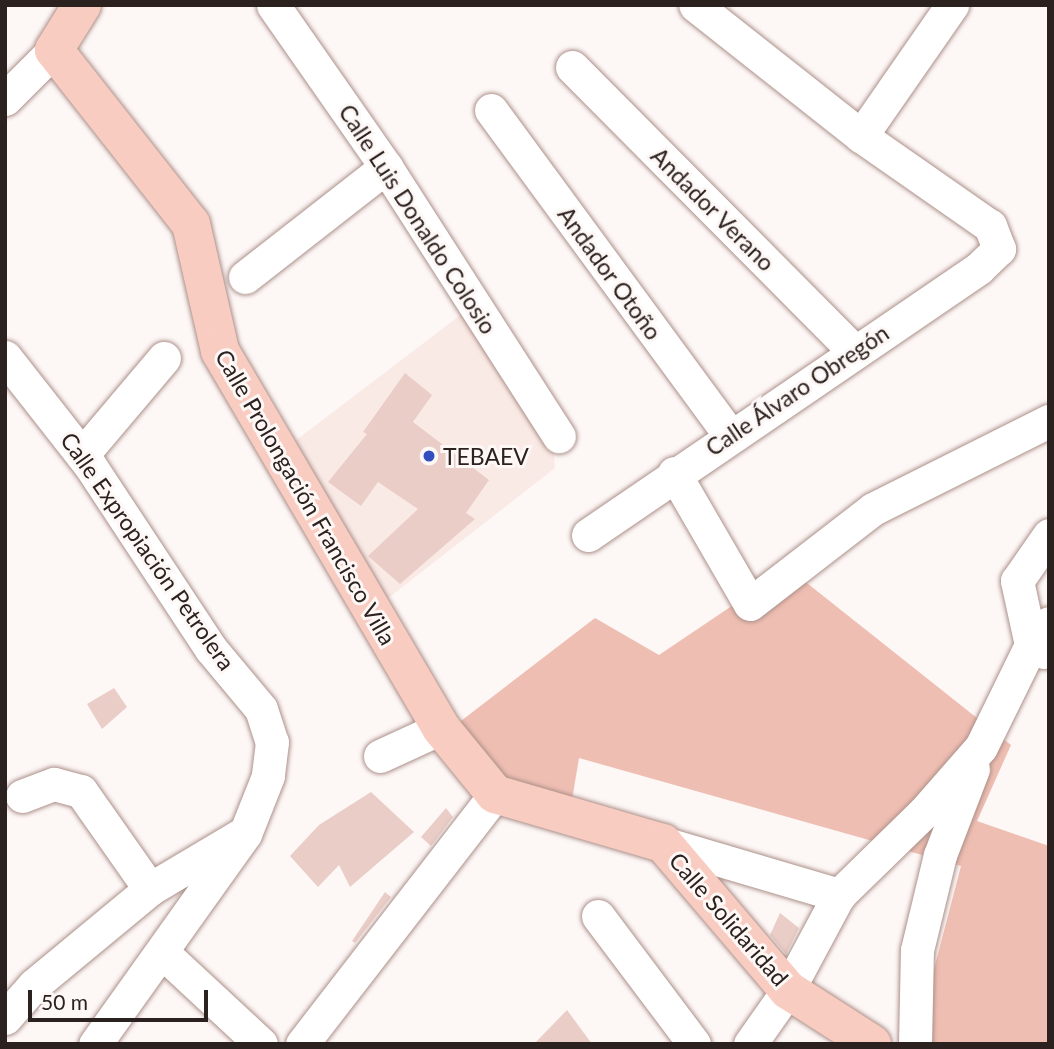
<!DOCTYPE html>
<html>
<head>
<meta charset="utf-8">
<style>
  body { margin:0 }
  #map { position:relative; width:1054px; height:1049px; overflow:hidden; background:#fdf7f6; font-family:Lato,sans-serif }
  div>[style] { position:absolute }
  [style*='--x'] { left:calc(var(--x)*1px); top:calc(var(--y)*1px); width:calc(var(--w)*1px); rotate:calc(var(--a)*1deg) }
  .built>* { inset:0; background:#faeae6 }
  .green>* { inset:0; background:#efbeb2 }
  .building>* { inset:0; background:#eacdc6 }
  .roads { filter:drop-shadow(0 0 2px #ac9089) drop-shadow(0 0 2px #ac9089) }
  .minor>* { height:33px; margin:-16.5px; padding:0 16.5px; transform-origin:16.5px; border-radius:16.5px; background:#fff }
  .major>* { height:38px; margin:-19px; padding:0 19px; transform-origin:19px; border-radius:19px; background:#f9ccc1 }
  .dots>* { width:19px; height:19px; translate:-50% -50%; box-sizing:border-box; border:4px solid #fdf7f6; border-radius:50% }
  span { translate:-50% -50%; white-space:nowrap; text-align:center; line-height:1.15; -webkit-text-stroke:6px #fdf7f6; paint-order:stroke }
  .street-label { font-size:23px; color:#2b211e }
  .poi-label { font-size:23px; color:#2b211e }
  .left { translate:0 -50%; text-align:left }
  .frame { position:absolute; inset:0; border:7px solid #2b211e; pointer-events:none }
  .scale { position:absolute; left:28px; top:990px; width:180px; height:32px; box-sizing:border-box; border:4px solid #2b211e; border-top:0; padding-left:9px; font-size:21px; line-height:24px; white-space:nowrap; color:#2b211e; -webkit-text-stroke:5px #fdf7f6; paint-order:stroke }
</style>
</head>
<body>
<div id="map">
  <div class="built">
    <div style="clip-path:polygon(467px 310px,553px 443px,555px 468px,387px 599px,295px 441px)"></div>
  </div>
  <div class="green">
    <div style="clip-path:polygon(788px 568px,1011px 745px,977px 821px,1049px 846px,1049px 1044px,922px 1044px,916px 1038px,961px 866px,579px 758px,568px 824px,522px 810px,457px 724px,595px 618px,659px 655px)"></div>
  </div>
  <div class="building">
    <div style="clip-path:polygon(405px 373px,432px 395px,413px 422px,489px 480px,466px 513px,475px 519px,400px 584px,368px 556px,418px 509px,378px 482px,361px 506px,328px 482px,367px 434px,363px 432px)"></div>
    <div style="clip-path:polygon(114px 688px,127px 707px,102px 729px,87px 704px)"></div>
    <div style="clip-path:polygon(371px 792px,414px 832px,350px 887px,339px 865px,318px 887px,290px 856px,319px 825px)"></div>
    <div style="clip-path:polygon(446px 808px,453px 817px,431px 846px,421px 837px)"></div>
    <div style="clip-path:polygon(385px 892px,391px 897px,355px 943px,352px 941px)"></div>
    <div style="clip-path:polygon(780px 913px,799px 928px,786px 954px,770px 935px)"></div>
    <div style="clip-path:polygon(567px 1010px,592px 1044px,534px 1044px)"></div>
  </div>
  <div class="roads">
    <div class="minor">
      <div style="--x:273;--y:5;--w:198;--a:55.1"></div>
      <div style="--x:386;--y:167;--w:320;--a:57.3"></div>
      <div style="--x:572;--y:67;--w:400;--a:45.2"></div>
      <div style="--x:5;--y:99;--w:69;--a:-45"></div>
      <div style="--x:491;--y:110;--w:403;--a:53.7"></div>
      <div style="--x:861;--y:136;--w:160;--a:-55.2"></div>
      <div style="--x:245;--y:277;--w:179;--a:-38"></div>
      <div style="--x:5;--y:357;--w:136;--a:51.9"></div>
      <div style="--x:89;--y:464;--w:222;--a:56.6"></div>
      <div style="--x:211;--y:649;--w:78;--a:50.2"></div>
      <div style="--x:261;--y:709;--w:35;--a:72"></div>
      <div style="--x:272;--y:742;--w:34;--a:97"></div>
      <div style="--x:268;--y:776;--w:62;--a:111.6"></div>
      <div style="--x:245;--y:834;--w:258;--a:125.5"></div>
      <div style="--x:82;--y:455;--w:127;--a:-49.8"></div>
      <div style="--x:674;--y:473;--w:151;--a:59.9"></div>
      <div style="--x:750;--y:604;--w:155;--a:-37.7"></div>
      <div style="--x:873;--y:509;--w:197;--a:-26.6"></div>
      <div style="--x:588;--y:535;--w:473;--a:-34.3"></div>
      <div style="--x:979;--y:268;--w:28;--a:-44"></div>
      <div style="--x:999;--y:249;--w:25;--a:-111"></div>
      <div style="--x:990;--y:226;--w:157;--a:-145.1"></div>
      <div style="--x:861;--y:136;--w:211;--a:-141.7"></div>
      <div style="--x:1044;--y:652;--w:15;--a:-152"></div>
      <div style="--x:1031;--y:645;--w:66;--a:-102.3"></div>
      <div style="--x:1017;--y:581;--w:56;--a:-55.2"></div>
      <div style="--x:380;--y:756;--w:67;--a:-24.7"></div>
      <div style="--x:22;--y:796;--w:34;--a:-21"></div>
      <div style="--x:54;--y:784;--w:28;--a:15"></div>
      <div style="--x:81;--y:791;--w:120;--a:54.9"></div>
      <div style="--x:663;--y:843;--w:184;--a:16.5"></div>
      <div style="--x:598;--y:916;--w:160;--a:53.1"></div>
      <div style="--x:162;--y:952;--w:135;--a:42.9"></div>
      <div style="--x:5;--y:1018;--w:44;--a:-48.7"></div>
      <div style="--x:34;--y:985;--w:151;--a:-39.6"></div>
      <div style="--x:150;--y:889;--w:104;--a:-30.8"></div>
      <div style="--x:302;--y:1044;--w:316;--a:-52.3"></div>
      <div style="--x:750;--y:1044;--w:66;--a:-54.9"></div>
      <div style="--x:788;--y:990;--w:108;--a:-61.8"></div>
      <div style="--x:839;--y:895;--w:119;--a:-44.3"></div>
      <div style="--x:924;--y:812;--w:86;--a:-48.8"></div>
      <div style="--x:981;--y:747;--w:114;--a:-63.9"></div>
      <div style="--x:1031;--y:645;--w:28;--a:-51"></div>
      <div style="--x:915;--y:1044;--w:94;--a:-88.8"></div>
      <div style="--x:917;--y:950;--w:98;--a:-76.4"></div>
      <div style="--x:940;--y:855;--w:92;--a:-69"></div>
    </div>
    <div class="major">
      <div style="--x:82;--y:5;--w:53;--a:121.9"></div>
      <div style="--x:54;--y:50;--w:221;--a:51.8"></div>
      <div style="--x:191;--y:224;--w:130;--a:77.1"></div>
      <div style="--x:220;--y:351;--w:437;--a:59.6"></div>
      <div style="--x:441;--y:728;--w:85;--a:50.7"></div>
      <div style="--x:495;--y:794;--w:175;--a:16.3"></div>
      <div style="--x:663;--y:843;--w:193;--a:49.6"></div>
      <div style="--x:788;--y:990;--w:100;--a:32.7"></div>
    </div>
  </div>
  <div class="dots">
    <div style="left:429px;top:456px;background:#334ebf"></div>
  </div>
  <div class="street-label">
    <span style="left:713px;top:209px;rotate:45deg">Andador Verano</span>
    <span style="left:418px;top:219px;rotate:57deg">Calle Luis Donaldo Colosio</span>
    <span style="left:610px;top:273px;rotate:54deg">Andador Otoño</span>
    <span style="left:797px;top:390px;rotate:-34deg">Calle Álvaro Obregón</span>
    <span style="left:306px;top:497px;rotate:60deg">Calle Prolongación Francisco Villa</span>
    <span style="left:148px;top:551px;rotate:55deg">Calle Expropiación Petrolera</span>
    <span style="left:729px;top:919px;rotate:49deg">Calle Solidaridad</span>
  </div>
  <div class="poi-label">
    <span class="left" style="left:443px;top:456px">TEBAEV</span>
  </div>
  <div class="frame"></div>
  <div class="scale">50 m</div>
</div>
</body>
</html>
